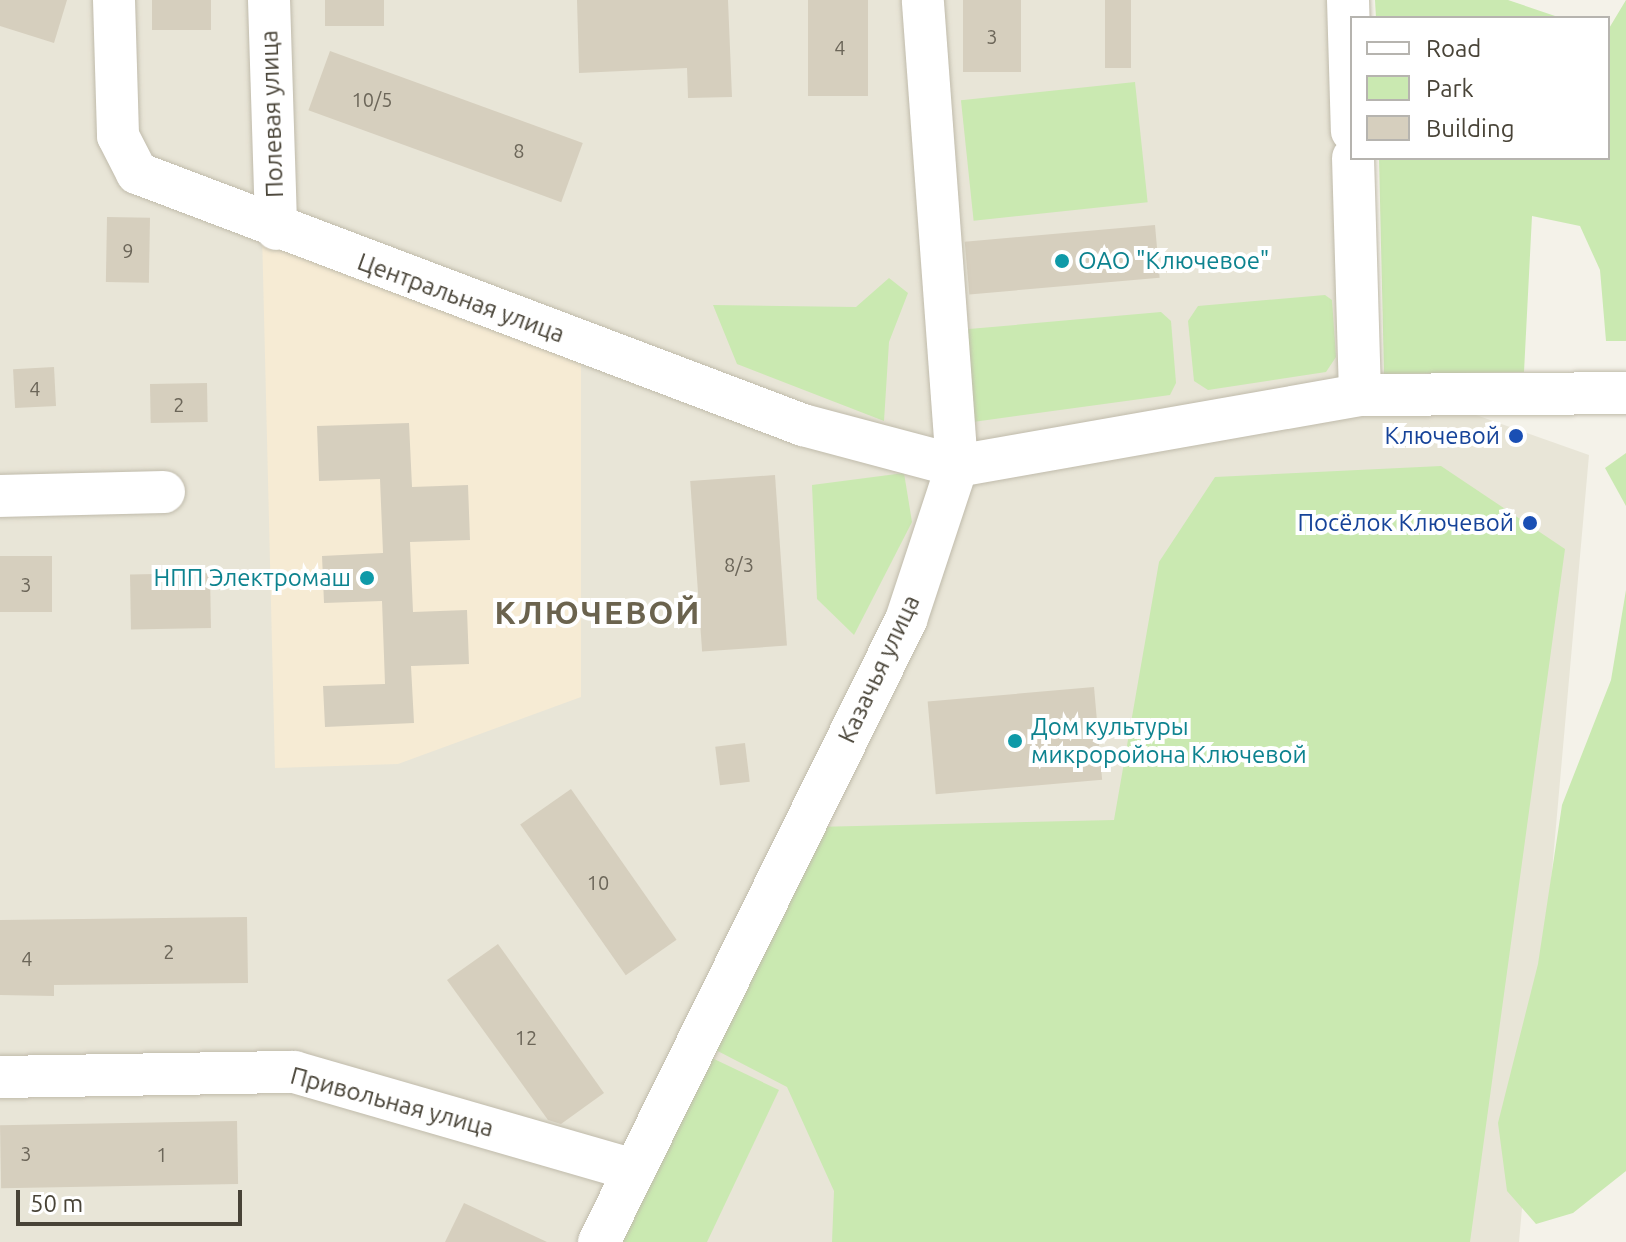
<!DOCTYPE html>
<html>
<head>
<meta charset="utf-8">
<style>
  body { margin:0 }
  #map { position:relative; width:1626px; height:1242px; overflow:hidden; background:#f4f2e9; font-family:Ubuntu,sans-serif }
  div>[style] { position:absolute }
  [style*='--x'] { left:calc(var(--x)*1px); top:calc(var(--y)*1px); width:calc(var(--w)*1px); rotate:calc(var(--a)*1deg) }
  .residential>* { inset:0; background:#e8e5d7 }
  .commercial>* { inset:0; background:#f6ebd4 }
  .green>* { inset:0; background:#cae9b1; transform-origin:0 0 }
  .building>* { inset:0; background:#d6cfbe; transform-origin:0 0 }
  .roads { filter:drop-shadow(0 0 2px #c0bbab) drop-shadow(0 0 2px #c0bbab) }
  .minor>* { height:42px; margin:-21px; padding:0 21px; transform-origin:21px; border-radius:21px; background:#fff }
  .dots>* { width:22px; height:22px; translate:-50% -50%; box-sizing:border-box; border:4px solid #fff; border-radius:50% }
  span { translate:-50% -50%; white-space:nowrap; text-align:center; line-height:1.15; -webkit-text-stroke:8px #fff; paint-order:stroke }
  .number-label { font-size:20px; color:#6c6659 }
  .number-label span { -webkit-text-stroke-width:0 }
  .street-label { font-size:24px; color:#484337 }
  .culture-label { font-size:24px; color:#0d838f }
  .left { translate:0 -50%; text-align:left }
  .right { translate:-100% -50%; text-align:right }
  .transit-label { font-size:24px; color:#164399 }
  .district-label { font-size:32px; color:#6b634e; font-weight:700; letter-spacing:2px }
  .legend { position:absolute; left:1350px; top:16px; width:260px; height:144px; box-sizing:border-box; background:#fff; border:2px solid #b6b4af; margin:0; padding:10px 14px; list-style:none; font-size:24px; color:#484337 }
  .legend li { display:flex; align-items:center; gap:16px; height:40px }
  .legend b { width:40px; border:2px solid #b6b4af }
  .scale { position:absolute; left:16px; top:1190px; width:226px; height:36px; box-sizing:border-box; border:4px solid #484337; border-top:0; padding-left:10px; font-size:24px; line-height:28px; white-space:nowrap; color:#484337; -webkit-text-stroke:6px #fff; paint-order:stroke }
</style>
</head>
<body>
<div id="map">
  <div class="residential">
    <div style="clip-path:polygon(0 0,1352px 0,1375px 379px,1589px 455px,1519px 1242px,0 1242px)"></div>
  </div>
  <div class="commercial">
    <div style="clip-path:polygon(262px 232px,581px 363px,581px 697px,398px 764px,275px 768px)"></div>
  </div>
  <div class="green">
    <div style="clip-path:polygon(1375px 0,1508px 0,1561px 18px,1376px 18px)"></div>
    <div style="clip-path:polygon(1626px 0,1626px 341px,1606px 341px,1600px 270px,1580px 226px,1532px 216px,1524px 372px,1384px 374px,1379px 158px,1608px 158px,1608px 30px)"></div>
    <div style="left:1135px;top:82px;width:121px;height:175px;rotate:84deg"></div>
    <div style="clip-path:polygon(889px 278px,908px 293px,889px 342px,884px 421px,737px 364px,713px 305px,856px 307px)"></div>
    <div style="clip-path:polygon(1325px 295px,1332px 300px,1336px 357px,1326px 372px,1208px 390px,1194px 381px,1188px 321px,1198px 306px)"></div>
    <div style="clip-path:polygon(1161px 312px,1171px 321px,1176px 383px,1170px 395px,973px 422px,958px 338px,969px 329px)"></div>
    <div style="clip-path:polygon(1626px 453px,1626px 506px,1605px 468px)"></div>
    <div style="clip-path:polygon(1441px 466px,1565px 549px,1470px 1242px,832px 1242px,834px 1191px,787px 1087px,710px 1047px,814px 827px,1114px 820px,1159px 562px,1215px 477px)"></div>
    <div style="clip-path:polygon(904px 473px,912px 522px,854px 635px,817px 599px,812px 485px)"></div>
    <div style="clip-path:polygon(1626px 590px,1626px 1171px,1573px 1213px,1536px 1224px,1507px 1191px,1498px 1123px,1538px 964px,1562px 805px,1611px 680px)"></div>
    <div style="clip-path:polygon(691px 1048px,779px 1090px,707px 1242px,600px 1242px)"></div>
  </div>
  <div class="building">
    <div style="clip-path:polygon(0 0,67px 0,54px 43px,0 26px)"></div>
    <div style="left:152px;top:0;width:59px;height:30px"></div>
    <div style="left:325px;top:0;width:59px;height:26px"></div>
    <div style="clip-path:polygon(577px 0,728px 0,732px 97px,688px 98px,687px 68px,579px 73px)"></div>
    <div style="left:808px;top:0;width:60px;height:96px"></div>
    <div style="left:963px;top:0;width:58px;height:72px"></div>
    <div style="left:1105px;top:0;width:26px;height:68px"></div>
    <div style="left:330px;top:51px;width:269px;height:63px;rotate:20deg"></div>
    <div style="left:107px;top:217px;width:43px;height:65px;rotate:1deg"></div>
    <div style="left:1155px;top:225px;width:53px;height:191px;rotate:85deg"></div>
    <div style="left:54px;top:367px;width:39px;height:41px;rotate:87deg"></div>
    <div style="left:207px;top:383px;width:39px;height:57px;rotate:89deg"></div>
    <div style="clip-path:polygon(409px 423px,412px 487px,468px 485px,470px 540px,410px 542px,413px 612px,467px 610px,469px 664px,411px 666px,414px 723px,325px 727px,323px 686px,385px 684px,382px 601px,324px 603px,322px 556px,383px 553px,380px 479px,319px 481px,317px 426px)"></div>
    <div style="left:775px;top:475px;width:171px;height:85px;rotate:86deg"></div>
    <div style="left:0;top:556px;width:52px;height:56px"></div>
    <div style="left:210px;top:573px;width:55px;height:80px;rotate:89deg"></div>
    <div style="left:1094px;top:687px;width:93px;height:167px;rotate:85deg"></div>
    <div style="left:745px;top:743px;width:39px;height:30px;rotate:83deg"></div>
    <div style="left:571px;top:789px;width:184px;height:62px;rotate:55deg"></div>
    <div style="clip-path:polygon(247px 917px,248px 983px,54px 985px,54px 996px,0 995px,0 920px)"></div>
    <div style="clip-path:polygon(498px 944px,604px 1093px,561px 1124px,548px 1120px,447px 980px)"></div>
    <div style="left:237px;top:1121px;width:63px;height:237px;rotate:89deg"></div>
    <div style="clip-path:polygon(464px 1203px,547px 1242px,445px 1242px)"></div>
  </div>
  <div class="roads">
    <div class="minor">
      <div style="--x:114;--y:0;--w:136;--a:88.3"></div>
      <div style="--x:118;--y:136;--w:42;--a:62.8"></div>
      <div style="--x:137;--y:173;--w:712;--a:20.73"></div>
      <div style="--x:803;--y:425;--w:159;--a:14.9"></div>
      <div style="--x:957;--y:466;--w:409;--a:-10"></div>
      <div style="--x:1360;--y:395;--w:266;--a:-0.4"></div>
      <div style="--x:269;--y:0;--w:229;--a:88.2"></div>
      <div style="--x:1348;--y:0;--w:131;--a:88.3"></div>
      <div style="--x:1353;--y:158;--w:237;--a:88.3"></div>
      <div style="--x:0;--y:496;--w:164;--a:-1.4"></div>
      <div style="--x:0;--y:1077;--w:294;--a:-1"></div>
      <div style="--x:294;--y:1072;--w:354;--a:16.1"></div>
      <div style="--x:599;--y:1242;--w:694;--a:-63.73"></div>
      <div style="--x:906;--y:620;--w:162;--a:-71.7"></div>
      <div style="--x:957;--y:466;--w:467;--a:-94.2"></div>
    </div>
  </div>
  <div class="dots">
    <div style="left:1062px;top:261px;background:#0f9aa8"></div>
    <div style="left:1516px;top:436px;background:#1a4fb4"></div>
    <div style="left:1530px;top:523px;background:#1a4fb4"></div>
    <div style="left:367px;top:578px;background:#0f9aa8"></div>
    <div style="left:1015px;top:741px;background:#0f9aa8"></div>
  </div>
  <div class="number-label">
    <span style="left:992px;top:36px">3</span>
    <span style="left:840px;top:47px">4</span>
    <span style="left:372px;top:99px">10/5</span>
    <span style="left:519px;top:150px">8</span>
    <span style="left:128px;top:250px">9</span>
    <span style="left:35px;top:388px">4</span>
    <span style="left:179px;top:404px">2</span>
    <span style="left:739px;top:564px">8/3</span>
    <span style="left:26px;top:584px">3</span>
    <span style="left:598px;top:882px">10</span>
    <span style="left:169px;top:951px">2</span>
    <span style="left:27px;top:958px">4</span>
    <span style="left:526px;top:1037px">12</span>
    <span style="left:26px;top:1153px">3</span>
    <span style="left:162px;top:1154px">1</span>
  </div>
  <div class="street-label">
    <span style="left:272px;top:114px;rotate:-92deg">Полевая улица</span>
    <span style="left:461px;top:298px;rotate:20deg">Центральная улица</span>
    <span style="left:879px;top:669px;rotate:-65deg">Казачья улица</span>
    <span style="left:392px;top:1102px;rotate:15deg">Привольная улица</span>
  </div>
  <div class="culture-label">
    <span class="left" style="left:1078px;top:261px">ОАО "Ключевое"</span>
    <span class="right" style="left:351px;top:578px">НПП Электромаш</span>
    <span class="left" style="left:1031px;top:741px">Дом культуры<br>микроройона Ключевой</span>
  </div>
  <div class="transit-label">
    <span class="right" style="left:1500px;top:436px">Ключевой</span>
    <span class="right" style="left:1514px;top:523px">Посёлок Ключевой</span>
  </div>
  <div class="district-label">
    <span style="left:598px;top:612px">КЛЮЧЕВОЙ</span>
  </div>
  <ul class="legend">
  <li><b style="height:10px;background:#fff"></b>Road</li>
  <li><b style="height:22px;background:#cae9b1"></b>Park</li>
  <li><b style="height:22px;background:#d6cfbe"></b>Building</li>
  </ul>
  <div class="scale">50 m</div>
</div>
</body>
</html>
